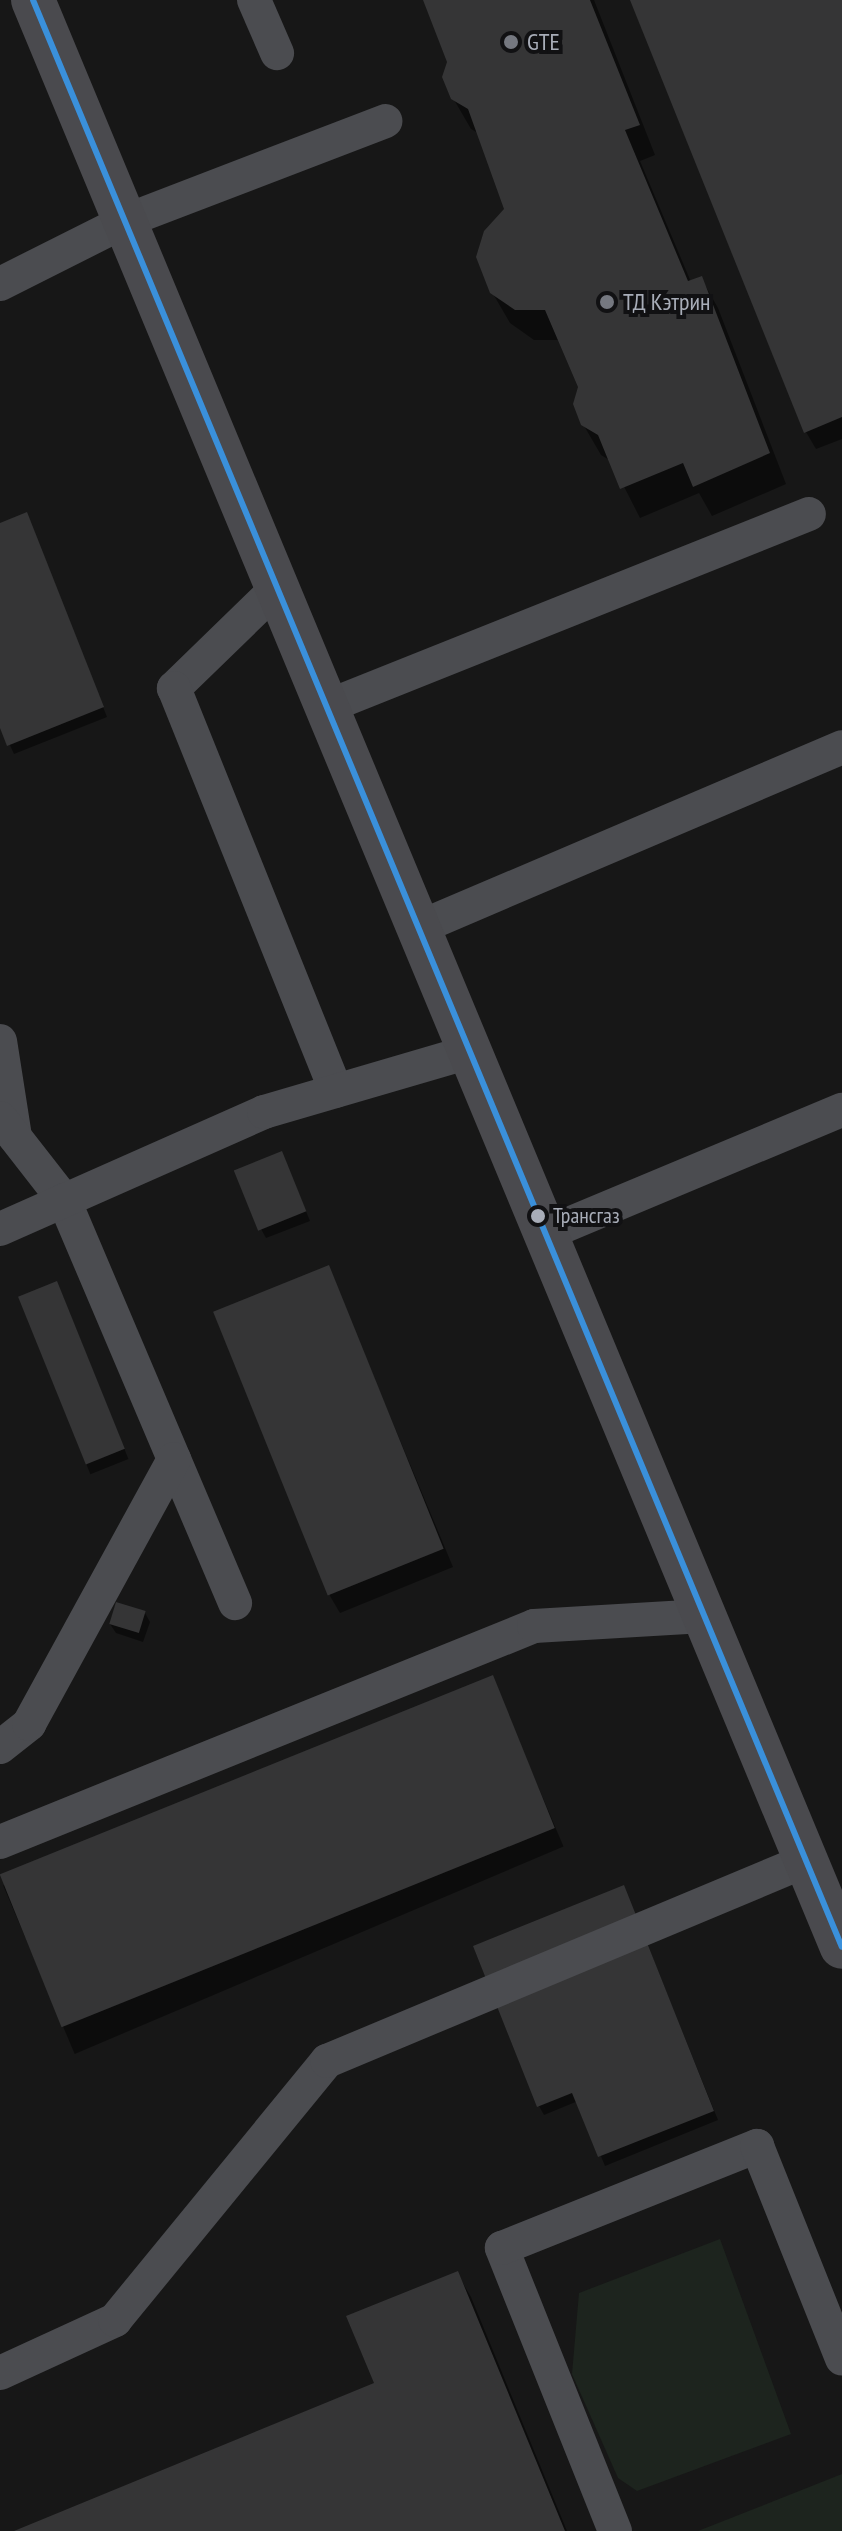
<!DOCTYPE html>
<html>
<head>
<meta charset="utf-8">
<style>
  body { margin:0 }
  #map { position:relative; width:842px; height:2531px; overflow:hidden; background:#171717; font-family:"PT Sans Narrow",sans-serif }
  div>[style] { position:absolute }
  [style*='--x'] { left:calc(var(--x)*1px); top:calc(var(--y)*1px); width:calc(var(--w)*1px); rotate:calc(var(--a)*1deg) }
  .green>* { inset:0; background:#1d241e }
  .shadow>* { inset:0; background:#0007; transform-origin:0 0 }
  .building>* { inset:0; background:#353536; transform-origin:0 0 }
  .service>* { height:34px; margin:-17px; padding:0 17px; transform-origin:17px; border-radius:17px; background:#4b4c50 }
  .secondary>* { height:44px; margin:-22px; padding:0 22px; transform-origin:22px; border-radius:22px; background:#4a4a4e }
  .bus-1>* { height:6px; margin:-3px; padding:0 3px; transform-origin:3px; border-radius:3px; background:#3a90db }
  .dots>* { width:22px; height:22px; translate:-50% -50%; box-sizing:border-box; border:4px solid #111113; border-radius:50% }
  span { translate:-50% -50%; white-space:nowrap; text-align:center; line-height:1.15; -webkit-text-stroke:8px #111113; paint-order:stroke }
  .bus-label { font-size:22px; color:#a8adb8 }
  .left { translate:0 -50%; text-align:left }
  .poi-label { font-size:24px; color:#a8adb8 }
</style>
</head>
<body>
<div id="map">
  <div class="green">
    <div style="clip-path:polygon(720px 2239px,791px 2434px,637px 2491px,618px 2478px,572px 2374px,579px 2293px)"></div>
    <div style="clip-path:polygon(842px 2474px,842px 2531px,698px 2531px)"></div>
  </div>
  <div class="shadow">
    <div style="clip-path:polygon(429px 0,594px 0,655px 155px,640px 161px,691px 282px,701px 278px,718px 308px,786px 484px,712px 516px,699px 493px,640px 518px,611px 461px,601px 455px,583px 424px,580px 387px,560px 340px,534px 340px,510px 323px,492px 292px,506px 209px,478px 133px,471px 129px,453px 98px,450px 62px)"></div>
    <div style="clip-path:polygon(632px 0,842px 0,842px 439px,816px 449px,806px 432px)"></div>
    <div style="clip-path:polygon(31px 524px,107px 717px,14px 754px,0 723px,0 525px)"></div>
    <div style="clip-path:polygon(286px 1163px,310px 1221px,266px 1238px,261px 1229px)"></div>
    <div style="clip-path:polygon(328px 1268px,453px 1567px,340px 1613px,330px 1596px)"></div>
    <div style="left:61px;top:1292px;width:180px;height:41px;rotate:68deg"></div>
    <div style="clip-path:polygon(145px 1613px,150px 1622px,143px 1642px,116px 1633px,110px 1624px)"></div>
    <div style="left:492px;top:1678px;width:183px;height:531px;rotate:67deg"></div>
    <div style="clip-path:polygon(628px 1897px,718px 2120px,605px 2166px,578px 2101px,544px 2115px,539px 2106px)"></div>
    <div style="clip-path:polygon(457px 2273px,471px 2297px,567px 2531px,19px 2531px,376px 2384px)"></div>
  </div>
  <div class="building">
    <div style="clip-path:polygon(423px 0,590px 0,640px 125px,625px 130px,688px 281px,702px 276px,770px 453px,693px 487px,683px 463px,620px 489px,598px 435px,581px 425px,573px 404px,578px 387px,545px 310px,515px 310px,490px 293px,476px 257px,484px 231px,504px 209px,468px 109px,451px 99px,442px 77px,447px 62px)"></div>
    <div style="clip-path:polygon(630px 0,842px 0,842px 417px,804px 433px)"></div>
    <div style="clip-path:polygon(27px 512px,104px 707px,7px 746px,0 728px,0 523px)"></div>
    <div style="left:282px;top:1151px;width:65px;height:52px;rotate:68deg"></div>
    <div style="left:329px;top:1265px;width:306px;height:125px;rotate:68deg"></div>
    <div style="left:57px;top:1281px;width:181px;height:42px;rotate:68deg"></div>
    <div style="left:116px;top:1602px;width:31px;height:23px;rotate:17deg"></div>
    <div style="left:493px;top:1675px;width:165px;height:532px;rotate:68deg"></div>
    <div style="clip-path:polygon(624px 1885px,714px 2111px,598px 2157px,572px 2093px,537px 2107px,473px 1946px)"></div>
    <div style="clip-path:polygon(458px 2271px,565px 2531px,14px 2531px,374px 2383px,346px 2316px)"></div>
  </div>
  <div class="service">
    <div style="--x:254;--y:0;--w:58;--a:66.5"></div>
    <div style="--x:0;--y:284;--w:140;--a:-26.7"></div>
    <div style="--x:125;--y:221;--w:279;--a:-21"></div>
    <div style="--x:277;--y:588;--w:144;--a:135.8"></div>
    <div style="--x:174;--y:688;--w:434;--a:68.1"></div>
    <div style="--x:326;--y:707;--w:520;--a:-21.78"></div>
    <div style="--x:418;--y:928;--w:461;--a:-23.1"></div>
    <div style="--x:0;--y:1041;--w:97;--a:81.1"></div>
    <div style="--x:0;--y:1118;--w:104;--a:52"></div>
    <div style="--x:64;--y:1200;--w:438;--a:67"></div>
    <div style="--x:0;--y:1229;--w:289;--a:-23.9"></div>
    <div style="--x:264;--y:1112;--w:214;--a:-16.3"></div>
    <div style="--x:545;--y:1234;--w:322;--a:-22.7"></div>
    <div style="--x:0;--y:1747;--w:37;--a:-38"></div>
    <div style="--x:29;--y:1724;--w:302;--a:-61.3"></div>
    <div style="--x:0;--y:1842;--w:576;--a:-22.02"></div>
    <div style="--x:534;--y:1626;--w:170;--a:-3.4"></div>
    <div style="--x:0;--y:2373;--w:127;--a:-24.7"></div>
    <div style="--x:115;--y:2320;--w:335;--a:-50.7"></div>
    <div style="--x:327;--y:2061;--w:518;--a:-22.7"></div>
    <div style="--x:615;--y:2531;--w:305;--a:-111.8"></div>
    <div style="--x:502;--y:2248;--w:275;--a:-21.8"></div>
    <div style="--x:757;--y:2146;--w:229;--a:68.2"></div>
  </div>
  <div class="secondary">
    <div style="--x:33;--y:0;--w:2108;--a:67.44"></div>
  </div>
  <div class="bus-1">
    <div style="--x:33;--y:0;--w:2108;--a:67.44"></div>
  </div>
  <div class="dots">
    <div style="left:511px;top:42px;background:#757880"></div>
    <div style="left:607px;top:302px;background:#757880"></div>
    <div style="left:538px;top:1216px;background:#a8adb8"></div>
  </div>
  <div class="bus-label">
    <span class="left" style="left:553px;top:1216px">Трансгаз</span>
  </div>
  <div class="poi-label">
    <span class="left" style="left:527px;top:42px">GTE</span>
    <span class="left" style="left:623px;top:302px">ТД Кэтрин</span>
  </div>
</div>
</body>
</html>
